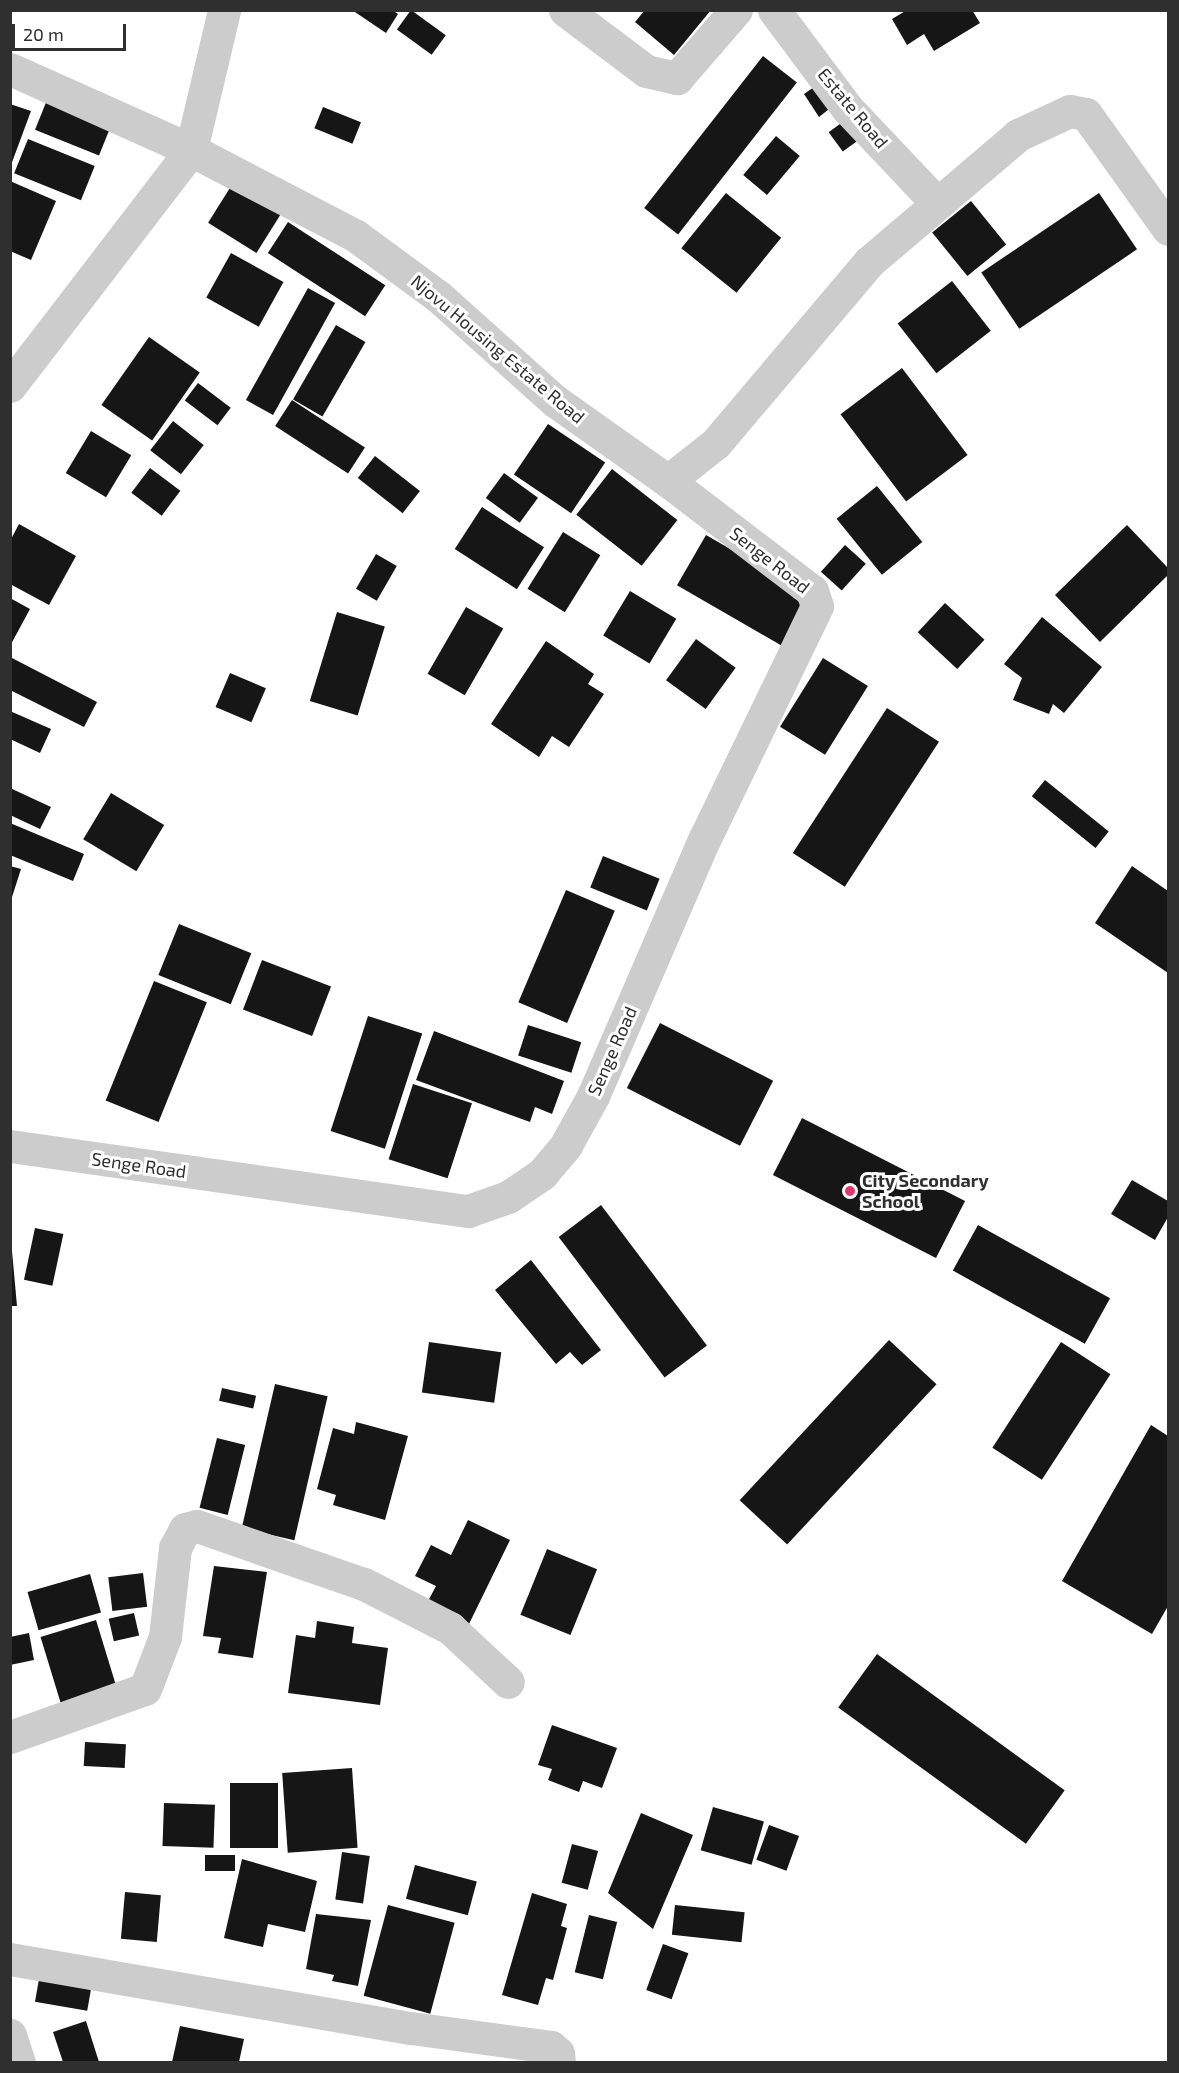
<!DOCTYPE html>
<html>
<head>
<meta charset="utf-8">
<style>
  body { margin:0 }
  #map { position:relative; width:1179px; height:2073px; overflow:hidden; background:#fff; font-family:"Exo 2",sans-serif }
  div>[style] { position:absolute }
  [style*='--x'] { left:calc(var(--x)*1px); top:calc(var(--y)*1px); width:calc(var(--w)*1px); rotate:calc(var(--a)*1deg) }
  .building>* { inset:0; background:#161616; transform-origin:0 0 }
  .minor>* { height:33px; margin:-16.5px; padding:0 16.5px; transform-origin:16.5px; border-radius:16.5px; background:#ccc }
  .tertiary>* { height:33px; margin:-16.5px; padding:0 16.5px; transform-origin:16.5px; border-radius:16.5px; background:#ccc }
  .dots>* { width:16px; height:16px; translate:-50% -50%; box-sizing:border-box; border:3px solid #fff; border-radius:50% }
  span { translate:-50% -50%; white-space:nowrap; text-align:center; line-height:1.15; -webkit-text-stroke:6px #fff; paint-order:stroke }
  .street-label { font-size:18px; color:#2f2f2f }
  .poi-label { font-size:18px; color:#2f2f2f; font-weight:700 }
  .left { translate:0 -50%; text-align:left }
  .frame { position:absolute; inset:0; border:12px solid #2f2f2f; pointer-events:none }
  .scale { position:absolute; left:12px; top:24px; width:114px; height:27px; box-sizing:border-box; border:3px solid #2f2f2f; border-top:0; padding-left:8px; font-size:18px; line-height:21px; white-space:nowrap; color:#2f2f2f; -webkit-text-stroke:4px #fff; paint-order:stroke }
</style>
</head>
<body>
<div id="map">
  <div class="building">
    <div style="clip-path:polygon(352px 10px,392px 10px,398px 14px,386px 33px)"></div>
    <div style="left:411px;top:10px;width:43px;height:24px;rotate:36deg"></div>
    <div style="clip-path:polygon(645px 10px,711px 10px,674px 55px,635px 22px)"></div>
    <div style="clip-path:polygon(907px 10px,972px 10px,980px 23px,934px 51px,924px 34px,907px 45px,892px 19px)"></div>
    <div style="left:763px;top:56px;width:43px;height:193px;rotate:38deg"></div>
    <div style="clip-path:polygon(817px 85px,833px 106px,819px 117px,804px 94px)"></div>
    <div style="left:47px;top:100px;width:69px;height:32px;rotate:22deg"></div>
    <div style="clip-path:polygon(10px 104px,31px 111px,11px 165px,10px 165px)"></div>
    <div style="left:323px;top:107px;width:41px;height:23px;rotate:22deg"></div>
    <div style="left:844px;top:121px;width:24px;height:19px;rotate:54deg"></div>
    <div style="left:776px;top:136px;width:31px;height:51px;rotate:40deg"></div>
    <div style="left:28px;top:139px;width:72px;height:37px;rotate:22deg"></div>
    <div style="clip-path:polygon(10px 181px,56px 201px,31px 260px,10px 251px)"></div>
    <div style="left:233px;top:183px;width:57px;height:47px;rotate:32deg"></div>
    <div style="left:726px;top:193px;width:71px;height:71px;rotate:39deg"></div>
    <div style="left:1099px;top:193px;width:68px;height:142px;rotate:56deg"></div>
    <div style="left:971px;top:201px;width:56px;height:50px;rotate:51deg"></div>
    <div style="left:288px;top:222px;width:116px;height:37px;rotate:33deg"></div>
    <div style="left:231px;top:253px;width:60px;height:51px;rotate:29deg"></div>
    <div style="left:952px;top:281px;width:63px;height:69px;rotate:52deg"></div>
    <div style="left:308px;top:288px;width:31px;height:128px;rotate:29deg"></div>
    <div style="left:336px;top:325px;width:34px;height:86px;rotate:30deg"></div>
    <div style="left:149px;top:337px;width:62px;height:83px;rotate:35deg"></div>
    <div style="left:902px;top:368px;width:109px;height:77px;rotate:53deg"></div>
    <div style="left:198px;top:383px;width:41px;height:22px;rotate:37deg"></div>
    <div style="left:292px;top:400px;width:87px;height:31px;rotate:33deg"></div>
    <div style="left:173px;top:421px;width:39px;height:37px;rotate:38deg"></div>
    <div style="left:548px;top:424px;width:69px;height:61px;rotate:34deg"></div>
    <div style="left:91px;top:431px;width:47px;height:49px;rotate:31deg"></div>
    <div style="left:375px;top:456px;width:57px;height:28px;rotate:38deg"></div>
    <div style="left:150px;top:468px;width:38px;height:31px;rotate:37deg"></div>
    <div style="left:612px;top:469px;width:83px;height:58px;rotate:38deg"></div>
    <div style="left:504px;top:473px;width:42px;height:31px;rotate:36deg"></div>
    <div style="left:877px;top:486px;width:72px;height:52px;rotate:51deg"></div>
    <div style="left:482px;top:507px;width:74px;height:50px;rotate:33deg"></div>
    <div style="clip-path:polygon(19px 524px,76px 556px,49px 605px,10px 584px,10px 541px)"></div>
    <div style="clip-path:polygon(1127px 525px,1168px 568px,1168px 575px,1100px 642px,1055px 595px)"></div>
    <div style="left:563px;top:532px;width:44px;height:67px;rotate:32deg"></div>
    <div style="left:706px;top:535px;width:126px;height:58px;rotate:30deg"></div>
    <div style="left:845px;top:545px;width:28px;height:36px;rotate:42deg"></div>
    <div style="left:376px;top:554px;width:24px;height:40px;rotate:30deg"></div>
    <div style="left:630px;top:591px;width:54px;height:52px;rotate:31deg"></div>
    <div style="clip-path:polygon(10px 598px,30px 609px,10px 646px)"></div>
    <div style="left:945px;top:603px;width:54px;height:40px;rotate:43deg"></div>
    <div style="left:466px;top:607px;width:43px;height:77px;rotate:30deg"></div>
    <div style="left:337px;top:612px;width:50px;height:93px;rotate:17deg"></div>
    <div style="clip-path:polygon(1042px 617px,1102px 667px,1064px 713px,1053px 704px,1049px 714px,1013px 700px,1022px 678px,1004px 664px)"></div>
    <div style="left:696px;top:639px;width:49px;height:51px;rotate:36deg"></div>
    <div style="clip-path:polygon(546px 641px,594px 674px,588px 684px,604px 694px,569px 747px,552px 736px,539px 757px,491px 724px)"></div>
    <div style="clip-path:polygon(10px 657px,97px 702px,84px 727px,10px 690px)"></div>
    <div style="left:823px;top:658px;width:53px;height:81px;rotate:32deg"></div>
    <div style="left:230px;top:673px;width:39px;height:37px;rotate:23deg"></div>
    <div style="left:887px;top:708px;width:62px;height:173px;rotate:33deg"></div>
    <div style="clip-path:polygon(10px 711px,51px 729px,40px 753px,10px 739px)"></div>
    <div style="left:1045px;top:780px;width:82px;height:21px;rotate:39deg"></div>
    <div style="clip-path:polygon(10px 788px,51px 807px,40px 829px,10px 815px)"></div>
    <div style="left:111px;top:793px;width:62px;height:54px;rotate:31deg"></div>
    <div style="clip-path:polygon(10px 823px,84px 854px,73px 881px,10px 855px)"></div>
    <div style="left:603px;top:856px;width:61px;height:34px;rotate:22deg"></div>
    <div style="clip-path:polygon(10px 866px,21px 869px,12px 897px,10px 896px)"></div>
    <div style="clip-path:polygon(1132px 866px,1168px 891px,1168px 973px,1095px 923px)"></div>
    <div style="left:566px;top:890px;width:53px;height:122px;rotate:23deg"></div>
    <div style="left:179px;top:924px;width:78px;height:55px;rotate:22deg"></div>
    <div style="left:262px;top:960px;width:74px;height:53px;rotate:21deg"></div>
    <div style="left:154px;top:981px;width:57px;height:129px;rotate:22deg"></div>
    <div style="left:368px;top:1016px;width:57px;height:121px;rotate:18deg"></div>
    <div style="left:660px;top:1023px;width:127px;height:73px;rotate:27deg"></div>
    <div style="left:528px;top:1025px;width:56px;height:32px;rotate:18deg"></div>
    <div style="clip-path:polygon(434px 1031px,564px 1081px,552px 1114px,535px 1107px,530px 1122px,416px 1080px)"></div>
    <div style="left:413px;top:1084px;width:62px;height:79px;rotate:18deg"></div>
    <div style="left:802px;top:1118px;width:183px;height:64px;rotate:27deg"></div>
    <div style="clip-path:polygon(1132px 1180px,1168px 1201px,1168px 1217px,1155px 1240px,1111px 1214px)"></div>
    <div style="left:601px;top:1205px;width:176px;height:53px;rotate:53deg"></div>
    <div style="left:978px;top:1225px;width:151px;height:52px;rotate:29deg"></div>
    <div style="left:35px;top:1228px;width:29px;height:53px;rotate:12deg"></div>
    <div style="clip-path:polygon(12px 1251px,17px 1306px,10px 1306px,10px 1252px)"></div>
    <div style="clip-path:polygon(531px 1260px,601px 1350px,582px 1365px,570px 1352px,556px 1364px,495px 1290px)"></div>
    <div style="left:889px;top:1340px;width:65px;height:219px;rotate:43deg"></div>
    <div style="left:429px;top:1342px;width:73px;height:51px;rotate:8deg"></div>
    <div style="left:1061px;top:1342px;width:59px;height:126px;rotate:33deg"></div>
    <div style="left:275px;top:1384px;width:54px;height:148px;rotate:13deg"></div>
    <div style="left:222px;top:1388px;width:35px;height:13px;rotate:13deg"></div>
    <div style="clip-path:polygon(356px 1422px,408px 1436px,385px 1520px,333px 1505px,336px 1495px,317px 1489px,333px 1428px,354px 1434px)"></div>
    <div style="clip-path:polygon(1151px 1425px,1168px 1436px,1168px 1606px,1152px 1634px,1062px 1581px)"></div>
    <div style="left:217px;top:1438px;width:29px;height:72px;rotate:14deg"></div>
    <div style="clip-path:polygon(468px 1520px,510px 1540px,469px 1624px,427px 1603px,436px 1586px,415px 1576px,431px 1545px,451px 1555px)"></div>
    <div style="left:547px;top:1549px;width:54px;height:71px;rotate:22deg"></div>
    <div style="clip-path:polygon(214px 1566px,267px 1572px,253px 1658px,218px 1653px,221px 1638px,203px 1636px)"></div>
    <div style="left:143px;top:1573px;width:34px;height:35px;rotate:83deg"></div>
    <div style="left:90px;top:1574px;width:40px;height:65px;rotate:74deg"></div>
    <div style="left:134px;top:1613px;width:23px;height:26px;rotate:77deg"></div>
    <div style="left:96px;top:1620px;width:74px;height:58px;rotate:73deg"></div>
    <div style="clip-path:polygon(317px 1621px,354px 1627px,352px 1643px,388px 1648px,380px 1705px,288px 1693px,296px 1635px,315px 1638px)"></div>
    <div style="clip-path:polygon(29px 1633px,34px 1660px,10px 1665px,10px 1637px)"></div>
    <div style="left:877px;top:1654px;width:232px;height:66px;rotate:36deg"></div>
    <div style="clip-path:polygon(552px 1725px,617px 1748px,602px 1788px,583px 1781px,579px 1792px,548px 1780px,552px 1769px,538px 1765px)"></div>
    <div style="left:85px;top:1742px;width:41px;height:24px;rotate:3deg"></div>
    <div style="left:352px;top:1768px;width:80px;height:70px;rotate:86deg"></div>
    <div style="left:230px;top:1783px;width:48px;height:65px"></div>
    <div style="left:164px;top:1803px;width:51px;height:43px;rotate:2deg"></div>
    <div style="left:713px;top:1807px;width:53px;height:45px;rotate:16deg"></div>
    <div style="clip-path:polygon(641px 1813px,693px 1835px,653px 1929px,608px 1893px)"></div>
    <div style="left:769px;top:1825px;width:32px;height:37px;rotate:20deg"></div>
    <div style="left:572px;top:1844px;width:27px;height:40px;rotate:15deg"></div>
    <div style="left:342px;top:1852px;width:28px;height:48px;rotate:8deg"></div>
    <div style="left:205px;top:1855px;width:30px;height:16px"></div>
    <div style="clip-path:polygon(242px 1859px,317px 1881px,305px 1932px,268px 1924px,263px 1947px,224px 1938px)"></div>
    <div style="left:415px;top:1865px;width:64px;height:35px;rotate:15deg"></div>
    <div style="left:125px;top:1892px;width:36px;height:47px;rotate:5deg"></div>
    <div style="clip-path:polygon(532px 1893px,567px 1904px,561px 1926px,567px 1928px,553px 1980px,546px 1978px,538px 2005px,502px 1995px)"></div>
    <div style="left:388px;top:1905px;width:69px;height:94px;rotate:15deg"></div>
    <div style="left:675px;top:1905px;width:70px;height:30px;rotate:6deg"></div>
    <div style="clip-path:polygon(316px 1914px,371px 1920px,358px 1986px,332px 1981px,334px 1975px,306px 1969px)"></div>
    <div style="left:589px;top:1915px;width:29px;height:59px;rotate:14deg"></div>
    <div style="left:663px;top:1944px;width:27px;height:49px;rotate:20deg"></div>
    <div style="left:39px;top:1979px;width:53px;height:23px;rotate:10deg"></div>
    <div style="clip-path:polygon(86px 2021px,99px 2062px,63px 2062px,53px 2032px)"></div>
    <div style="clip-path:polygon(180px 2026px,244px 2039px,239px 2062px,172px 2062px)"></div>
  </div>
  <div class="minor">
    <div style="--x:565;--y:10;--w:101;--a:37"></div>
    <div style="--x:646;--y:71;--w:32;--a:13"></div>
    <div style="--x:677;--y:78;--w:90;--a:-49.1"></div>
    <div style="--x:774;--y:10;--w:122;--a:53.3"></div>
    <div style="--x:847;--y:108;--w:129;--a:46.6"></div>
    <div style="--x:10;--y:69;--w:198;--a:24.1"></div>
    <div style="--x:191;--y:150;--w:186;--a:27.5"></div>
    <div style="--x:356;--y:236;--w:103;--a:36.3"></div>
    <div style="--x:439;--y:297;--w:156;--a:41.9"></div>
    <div style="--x:555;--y:401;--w:138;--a:35.3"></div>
    <div style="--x:668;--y:481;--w:61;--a:-38.4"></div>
    <div style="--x:716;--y:443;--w:237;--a:-49.8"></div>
    <div style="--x:869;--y:262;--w:196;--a:-40.4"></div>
    <div style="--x:1018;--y:135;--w:57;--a:-24.8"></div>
    <div style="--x:1070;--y:111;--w:16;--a:11"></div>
    <div style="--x:1086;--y:114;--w:141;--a:54.5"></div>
    <div style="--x:10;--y:1146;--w:463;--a:8.1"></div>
    <div style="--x:468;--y:1211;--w:42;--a:-19.3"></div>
    <div style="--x:508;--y:1197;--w:41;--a:-34.1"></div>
    <div style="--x:542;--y:1174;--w:38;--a:-50"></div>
    <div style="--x:566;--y:1145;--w:56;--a:-61.1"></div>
    <div style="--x:593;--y:1096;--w:279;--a:-66.6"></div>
    <div style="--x:704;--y:840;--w:260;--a:-64.2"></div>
    <div style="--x:817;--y:606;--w:16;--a:-108"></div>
    <div style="--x:812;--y:591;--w:181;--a:-142.6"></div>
    <div style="--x:10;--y:1737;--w:143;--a:-19.6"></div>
    <div style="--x:145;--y:1689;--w:56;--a:-69"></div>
    <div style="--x:165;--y:1637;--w:90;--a:-83.6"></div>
    <div style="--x:175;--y:1548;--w:21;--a:-62"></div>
    <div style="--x:185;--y:1529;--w:12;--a:-14"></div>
    <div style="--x:197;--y:1526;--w:177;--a:19.2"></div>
    <div style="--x:364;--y:1584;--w:97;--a:27.1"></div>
    <div style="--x:450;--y:1628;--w:79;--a:43"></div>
    <div style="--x:10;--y:1959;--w:407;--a:9.8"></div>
    <div style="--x:411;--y:2028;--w:141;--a:7.7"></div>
    <div style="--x:551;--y:2047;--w:9;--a:41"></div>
    <div style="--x:558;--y:2053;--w:9;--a:84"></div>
  </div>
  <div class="tertiary">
    <div style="--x:10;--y:386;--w:297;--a:-52.5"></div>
    <div style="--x:191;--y:150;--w:144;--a:-76.7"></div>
    <div style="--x:10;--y:2035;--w:28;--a:72"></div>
  </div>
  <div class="dots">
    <div style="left:850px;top:1191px;background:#e1376d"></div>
  </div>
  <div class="street-label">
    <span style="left:853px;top:108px;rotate:50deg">Estate Road</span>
    <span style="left:498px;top:349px;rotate:40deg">Njovu Housing Estate Road</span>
    <span style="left:770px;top:560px;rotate:38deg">Senge Road</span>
    <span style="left:612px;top:1051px;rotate:-66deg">Senge Road</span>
    <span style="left:139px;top:1165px;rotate:8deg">Senge Road</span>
  </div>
  <div class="poi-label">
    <span class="left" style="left:862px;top:1191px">City Secondary<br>School</span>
  </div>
  <div class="frame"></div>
  <div class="scale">20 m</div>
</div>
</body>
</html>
